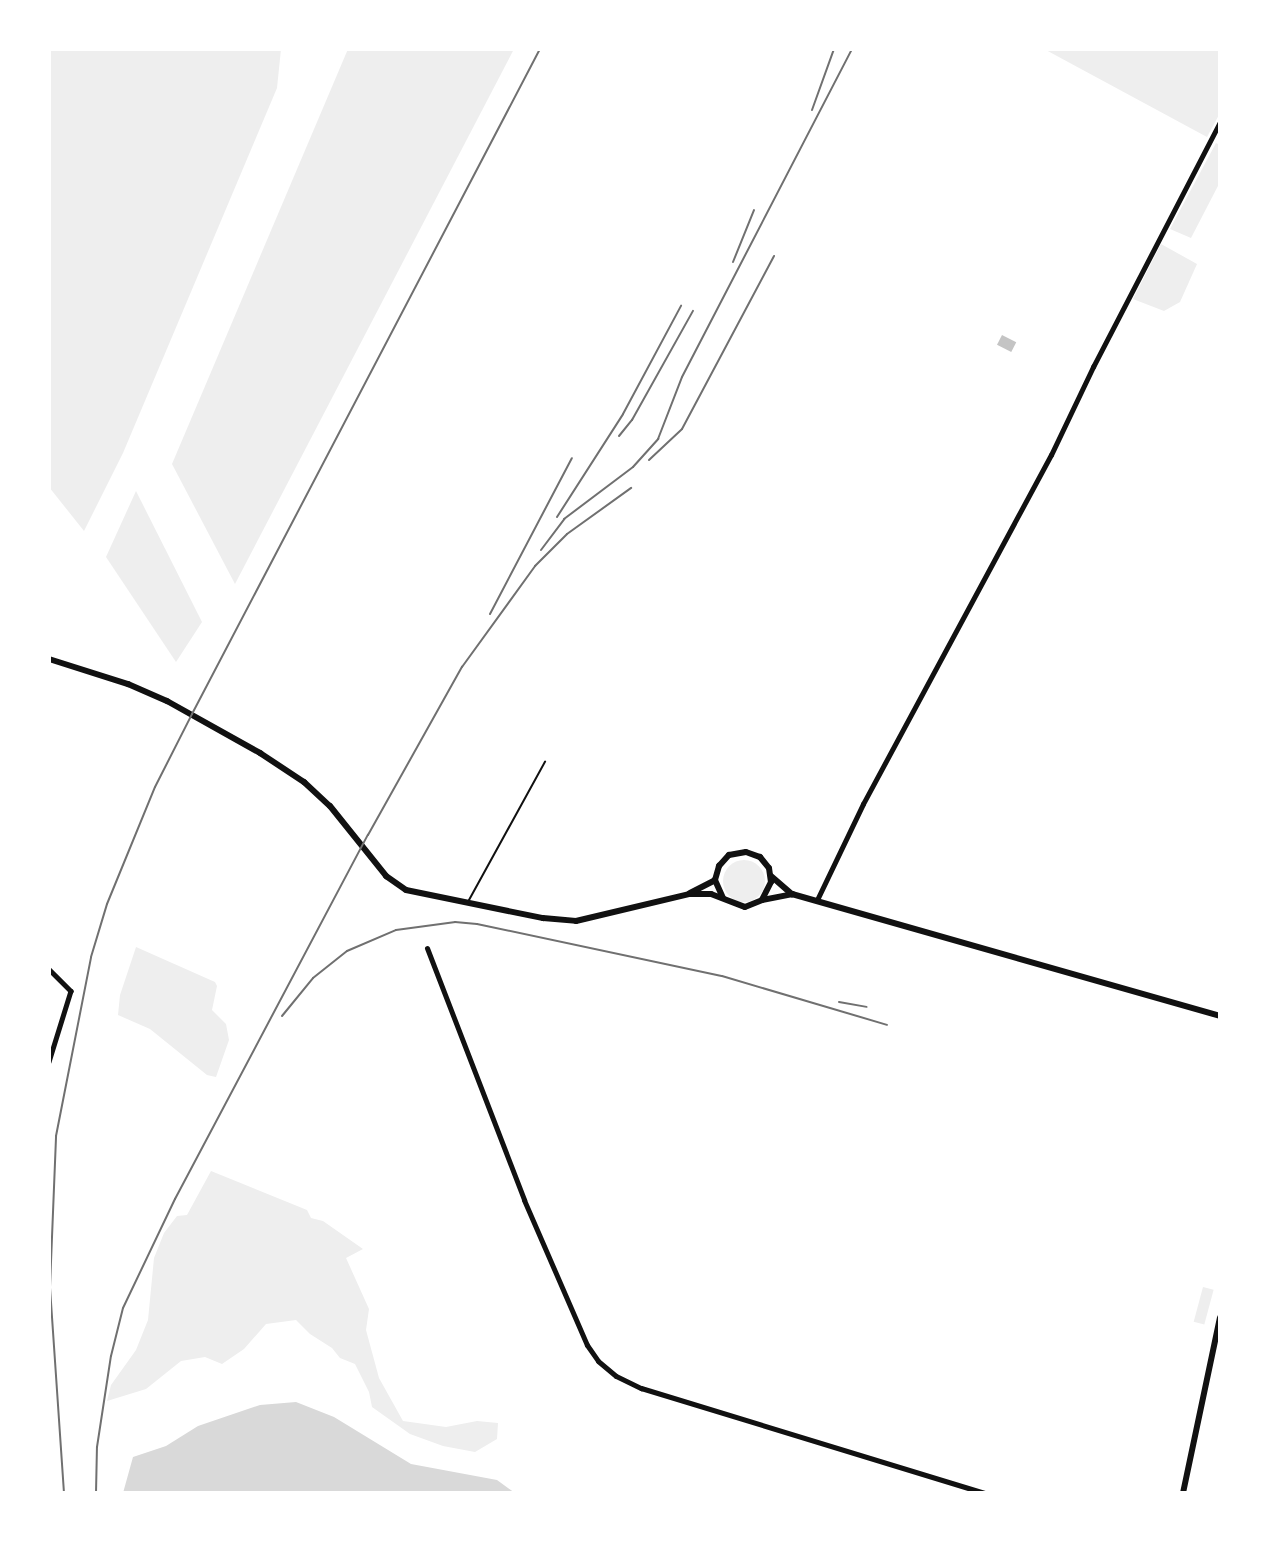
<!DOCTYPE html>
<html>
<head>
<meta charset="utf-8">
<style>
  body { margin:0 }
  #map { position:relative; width:1269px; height:1542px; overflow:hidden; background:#fff; font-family:"Exo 2",sans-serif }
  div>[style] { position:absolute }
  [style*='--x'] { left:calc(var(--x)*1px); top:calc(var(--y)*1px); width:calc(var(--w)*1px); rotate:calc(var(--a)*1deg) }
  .green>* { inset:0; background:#eee; transform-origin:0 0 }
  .round { border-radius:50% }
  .water>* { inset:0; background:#d9d9d9 }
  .building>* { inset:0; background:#c4c4c4; transform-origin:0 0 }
  .service>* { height:2px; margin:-1px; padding:0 1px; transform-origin:1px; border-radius:1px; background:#111 }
  .minor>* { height:4.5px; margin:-2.25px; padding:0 2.25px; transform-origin:2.25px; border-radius:2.25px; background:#111 }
  .tertiary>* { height:5px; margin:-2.5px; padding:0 2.5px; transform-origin:2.5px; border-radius:2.5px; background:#111 }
  .secondary>* { height:6px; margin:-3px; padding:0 3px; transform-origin:3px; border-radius:3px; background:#111 }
  .rail>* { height:2px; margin:-1px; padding:0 1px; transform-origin:1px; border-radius:1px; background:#707070 }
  span { translate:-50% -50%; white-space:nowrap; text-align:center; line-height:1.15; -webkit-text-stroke:5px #fff; paint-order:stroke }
  .frame { position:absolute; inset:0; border:51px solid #fff; pointer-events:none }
</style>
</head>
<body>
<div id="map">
  <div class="green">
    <div style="clip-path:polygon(49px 49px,281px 49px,277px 88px,123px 453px,84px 531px,49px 487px)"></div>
    <div style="clip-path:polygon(348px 49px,514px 49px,235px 584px,172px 464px)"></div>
    <div style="clip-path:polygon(1044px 49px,1220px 49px,1220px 113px,1207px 137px)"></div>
    <div style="clip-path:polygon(1216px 143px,1220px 145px,1220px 182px,1191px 238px,1170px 229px)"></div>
    <div style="clip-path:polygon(1161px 244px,1197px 264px,1180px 302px,1164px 311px,1133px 299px)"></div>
    <div style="clip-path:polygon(136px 491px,202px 622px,176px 662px,106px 557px)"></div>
    <div class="round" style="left:723px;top:860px;width:42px;height:42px"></div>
    <div style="clip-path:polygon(136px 947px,215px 982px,217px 986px,212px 1010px,226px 1024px,229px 1040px,216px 1077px,207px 1075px,150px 1029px,118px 1015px,120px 995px)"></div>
    <div style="clip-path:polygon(211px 1171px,307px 1210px,311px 1218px,323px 1221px,363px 1249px,346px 1258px,369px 1309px,366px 1330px,379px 1378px,403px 1421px,446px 1427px,477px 1421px,498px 1423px,497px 1439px,475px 1452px,443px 1446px,410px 1434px,372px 1407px,369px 1392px,355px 1364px,340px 1358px,332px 1348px,310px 1334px,296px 1320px,266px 1324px,244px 1349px,222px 1364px,205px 1357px,181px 1361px,146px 1389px,107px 1401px,111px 1385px,136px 1350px,148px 1320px,154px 1258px,164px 1233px,177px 1216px,187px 1215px)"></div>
    <div style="left:1203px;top:1287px;width:11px;height:36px;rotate:15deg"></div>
  </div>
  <div class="water">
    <div style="clip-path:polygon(296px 1402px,334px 1417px,411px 1464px,497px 1480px,515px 1493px,123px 1493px,133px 1457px,166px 1446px,198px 1426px,260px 1405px)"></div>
  </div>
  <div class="building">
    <div style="left:1002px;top:335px;width:16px;height:11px;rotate:27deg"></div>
  </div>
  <div class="service">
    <div style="--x:469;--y:900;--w:158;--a:-61.2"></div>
  </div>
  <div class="minor">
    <div style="--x:817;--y:900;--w:106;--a:-64.4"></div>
    <div style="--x:863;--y:804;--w:396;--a:-61.7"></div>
    <div style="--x:1051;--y:455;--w:98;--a:-64.5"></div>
    <div style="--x:1093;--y:367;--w:276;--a:-62.6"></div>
    <div style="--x:49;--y:969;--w:31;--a:45"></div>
    <div style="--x:71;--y:991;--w:74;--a:107.2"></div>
  </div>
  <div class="tertiary">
    <div style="--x:427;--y:948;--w:270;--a:68.9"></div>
    <div style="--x:524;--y:1200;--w:158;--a:66.5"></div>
    <div style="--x:587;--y:1345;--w:19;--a:55"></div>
    <div style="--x:598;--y:1361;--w:23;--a:40"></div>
    <div style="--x:616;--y:1376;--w:28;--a:26"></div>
    <div style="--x:641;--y:1388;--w:360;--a:17"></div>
  </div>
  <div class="secondary">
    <div style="--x:49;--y:659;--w:83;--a:17.6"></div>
    <div style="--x:128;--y:684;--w:43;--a:23.6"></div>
    <div style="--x:167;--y:701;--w:107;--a:29.2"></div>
    <div style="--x:260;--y:753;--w:53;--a:33.4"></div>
    <div style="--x:304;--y:782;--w:35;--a:43"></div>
    <div style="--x:330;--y:806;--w:90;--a:51.3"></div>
    <div style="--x:386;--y:876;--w:24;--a:35"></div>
    <div style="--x:406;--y:890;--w:140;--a:11.6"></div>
    <div style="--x:543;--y:918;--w:33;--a:5"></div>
    <div style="--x:576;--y:921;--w:116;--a:-13.4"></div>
    <div style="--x:689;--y:894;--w:22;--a:0"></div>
    <div style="--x:711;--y:894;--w:36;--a:21"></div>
    <div style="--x:745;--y:907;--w:18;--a:-22"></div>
    <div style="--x:762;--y:900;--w:31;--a:-11"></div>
    <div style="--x:792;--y:894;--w:445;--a:15.9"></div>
    <div style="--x:771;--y:876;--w:28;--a:41"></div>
    <div style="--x:690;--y:893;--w:28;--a:-27"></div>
    <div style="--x:723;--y:898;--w:20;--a:-114"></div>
    <div style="--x:715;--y:880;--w:15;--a:-74"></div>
    <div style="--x:719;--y:866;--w:15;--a:-48"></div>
    <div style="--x:729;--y:855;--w:17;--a:-10"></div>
    <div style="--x:746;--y:852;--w:15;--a:20"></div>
    <div style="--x:760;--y:857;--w:14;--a:51"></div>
    <div style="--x:769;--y:868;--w:14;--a:82"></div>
    <div style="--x:771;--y:882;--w:20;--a:117"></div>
    <div style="--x:1183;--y:1493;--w:179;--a:-78.1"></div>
  </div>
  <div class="rail">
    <div style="--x:812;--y:110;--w:65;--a:-70.2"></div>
    <div style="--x:733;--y:262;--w:56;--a:-68"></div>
    <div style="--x:619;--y:436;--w:21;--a:-51"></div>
    <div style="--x:632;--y:420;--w:125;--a:-60.8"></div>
    <div style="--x:649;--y:460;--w:45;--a:-43.2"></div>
    <div style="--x:682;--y:429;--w:196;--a:-62"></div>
    <div style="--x:557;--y:517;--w:122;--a:-57.3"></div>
    <div style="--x:623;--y:414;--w:123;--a:-61.8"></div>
    <div style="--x:541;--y:550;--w:39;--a:-53"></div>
    <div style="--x:564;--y:519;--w:86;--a:-37"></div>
    <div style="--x:633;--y:467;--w:38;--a:-48"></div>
    <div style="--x:658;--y:439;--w:66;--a:-68.8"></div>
    <div style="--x:682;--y:377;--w:369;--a:-62.6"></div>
    <div style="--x:490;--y:614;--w:176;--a:-62.3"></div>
    <div style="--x:839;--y:1002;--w:28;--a:10"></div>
    <div style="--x:282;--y:1016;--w:49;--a:-50.8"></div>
    <div style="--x:313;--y:978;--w:43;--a:-38.5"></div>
    <div style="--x:347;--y:951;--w:53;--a:-23.2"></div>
    <div style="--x:396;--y:930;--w:60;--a:-7.7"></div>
    <div style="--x:455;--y:922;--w:22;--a:5"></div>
    <div style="--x:477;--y:924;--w:250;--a:12"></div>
    <div style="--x:722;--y:976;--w:172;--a:16.5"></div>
    <div style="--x:64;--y:1493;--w:206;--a:-93.9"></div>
    <div style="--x:50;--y:1287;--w:151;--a:-87.7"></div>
    <div style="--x:56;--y:1136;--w:182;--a:-78.9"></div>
    <div style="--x:91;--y:957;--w:55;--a:-73.2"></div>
    <div style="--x:107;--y:904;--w:126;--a:-67.7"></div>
    <div style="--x:155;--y:787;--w:82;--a:-63.1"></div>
    <div style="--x:192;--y:714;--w:751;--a:-62.38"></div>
    <div style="--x:96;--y:1493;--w:46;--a:-88.8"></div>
    <div style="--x:97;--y:1447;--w:92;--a:-81.3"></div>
    <div style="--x:111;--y:1356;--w:49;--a:-76"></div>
    <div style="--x:123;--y:1308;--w:121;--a:-64.5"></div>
    <div style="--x:175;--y:1199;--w:412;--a:-62.1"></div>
    <div style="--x:368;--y:835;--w:193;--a:-60.8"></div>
    <div style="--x:462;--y:667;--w:125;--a:-54.1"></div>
    <div style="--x:535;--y:566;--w:45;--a:-45"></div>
    <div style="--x:567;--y:534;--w:79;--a:-35.7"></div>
  </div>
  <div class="frame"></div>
</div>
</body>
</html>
